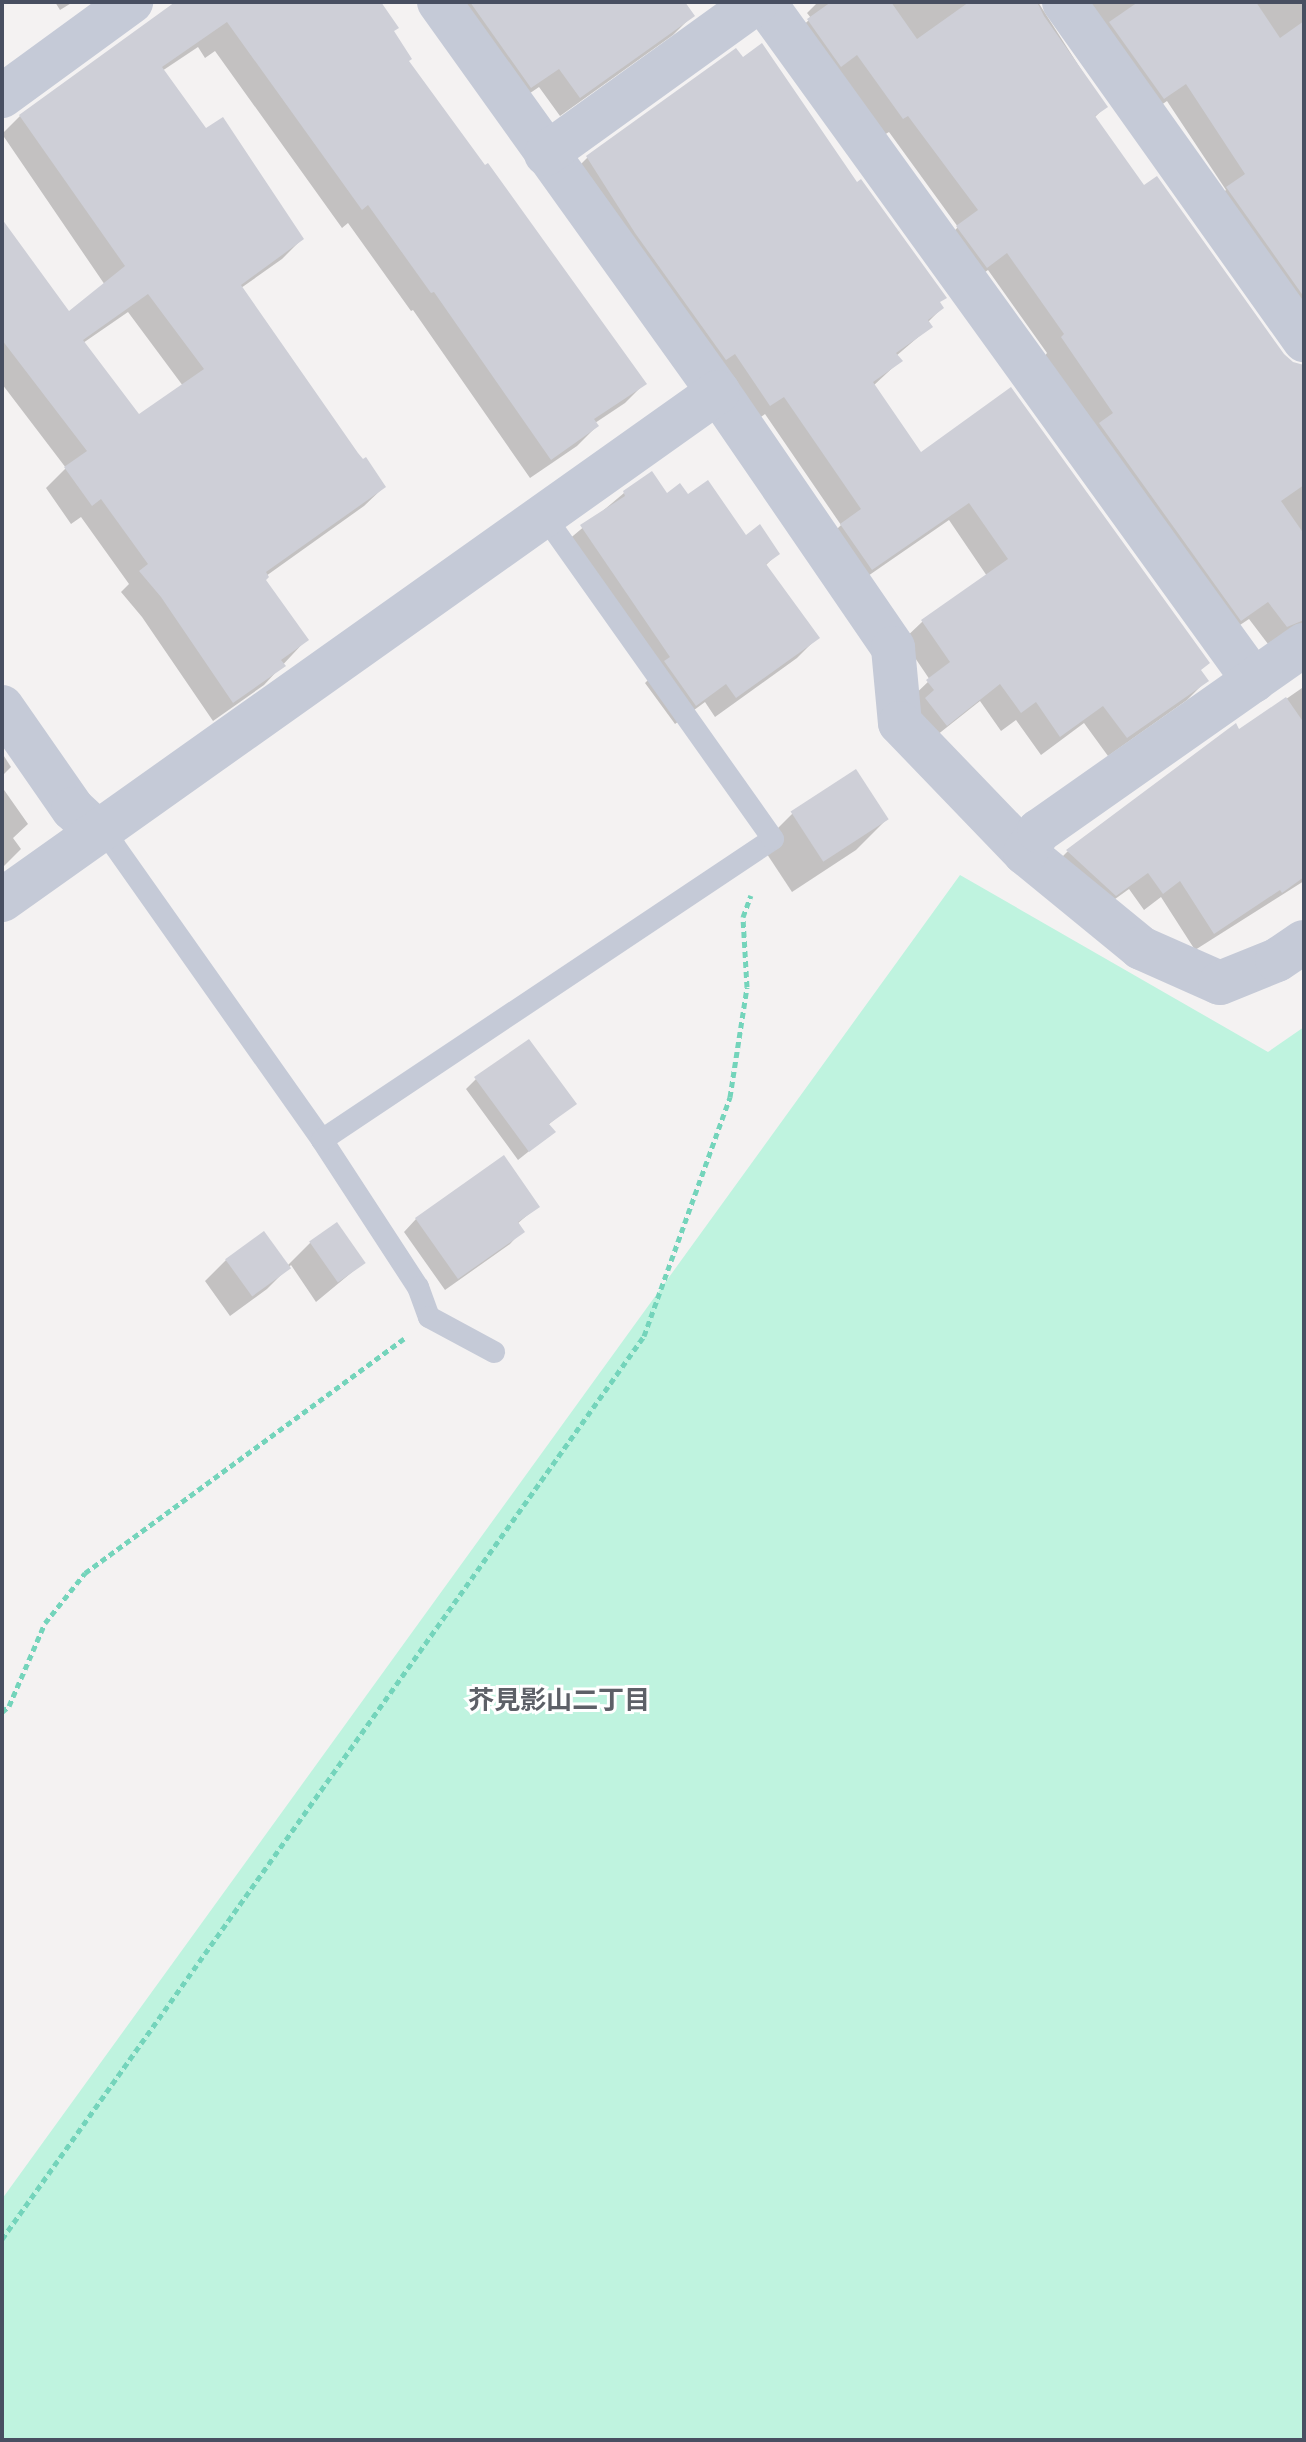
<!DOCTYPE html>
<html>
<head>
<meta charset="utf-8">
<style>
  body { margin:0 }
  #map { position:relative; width:1306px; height:2442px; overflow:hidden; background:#f4f2f2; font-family:Roboto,"Noto Sans JP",sans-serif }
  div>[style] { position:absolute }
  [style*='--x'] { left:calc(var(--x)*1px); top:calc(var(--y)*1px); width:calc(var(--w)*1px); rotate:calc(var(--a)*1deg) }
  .green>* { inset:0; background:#bff3df }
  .shadow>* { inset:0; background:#0003 }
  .building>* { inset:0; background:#cecfd7; transform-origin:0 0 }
  .path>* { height:5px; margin-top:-2.5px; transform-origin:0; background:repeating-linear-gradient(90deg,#74d4bb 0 6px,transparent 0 10px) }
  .lane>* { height:22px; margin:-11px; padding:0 11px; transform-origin:11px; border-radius:11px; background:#c5cad7 }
  .street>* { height:44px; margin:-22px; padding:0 22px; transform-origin:22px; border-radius:22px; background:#c5cad7 }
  span { translate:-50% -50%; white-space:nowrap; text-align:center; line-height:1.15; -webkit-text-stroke:6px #fff; paint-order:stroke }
  .neighbourhood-label { font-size:26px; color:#5d6067; font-weight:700 }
  .frame { position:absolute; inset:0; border:4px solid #484f61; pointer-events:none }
</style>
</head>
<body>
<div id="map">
  <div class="green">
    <div style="clip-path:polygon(960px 875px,1268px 1052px,1304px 1027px,1304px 2440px,2px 2440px,2px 2199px)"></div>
  </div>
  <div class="shadow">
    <div style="clip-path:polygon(55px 2px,73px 2px,60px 10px)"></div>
    <div style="clip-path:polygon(evenodd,182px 2px,378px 2px,407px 61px,645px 383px,625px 403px,595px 423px,597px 426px,577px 446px,530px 478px,413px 310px,411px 311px,348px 223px,342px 228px,215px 51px,205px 58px,198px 47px,162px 71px,205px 131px,302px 239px,282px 259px,241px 288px,357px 454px,384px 487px,364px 506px,266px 576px,264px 580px,306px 640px,264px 685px,213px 721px,142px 617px,121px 592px,129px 584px,81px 517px,71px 524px,46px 488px,66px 468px,2px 384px,2px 222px,68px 314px,105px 285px,2px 134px,20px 116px,182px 2px,128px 312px,183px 386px,138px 416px,83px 343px,128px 312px)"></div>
    <div style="clip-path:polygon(437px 2px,682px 2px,692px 16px,673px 35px,560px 116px,539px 87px,511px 106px)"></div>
    <div style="clip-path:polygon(818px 2px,1038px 2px,1105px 107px,1094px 118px,1143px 187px,1304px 387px,1304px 647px,1268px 644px,1249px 619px,1222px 637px,1044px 357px,1047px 353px,988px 270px,968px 284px,940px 246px,958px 227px,889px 132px,884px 135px,790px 38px,811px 18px,807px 13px)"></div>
    <div style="clip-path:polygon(1062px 2px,1304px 2px,1304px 315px,1209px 206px,1226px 190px,1167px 101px,1145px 116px)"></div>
    <div style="clip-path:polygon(736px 51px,942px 308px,927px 323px,930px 327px,896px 356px,900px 361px,873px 386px,921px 454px,1199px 671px,1206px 681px,1187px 700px,1108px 756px,1084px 723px,1041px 755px,1016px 720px,1001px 731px,980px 701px,927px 743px,908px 701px,930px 680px,903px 640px,922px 622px,987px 576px,949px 520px,852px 587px,822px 544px,841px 525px,765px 414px,751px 424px,568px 177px,587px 158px)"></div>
    <div style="clip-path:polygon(624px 493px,687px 497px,746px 538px,777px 554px,765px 566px,817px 638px,797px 658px,715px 717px,705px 702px,675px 724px,645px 683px,651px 677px,561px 546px)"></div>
    <div style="clip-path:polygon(1304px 681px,1304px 881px,1195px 950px,1161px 897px,1144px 910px,1129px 889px,1097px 912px,1049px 870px,1067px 852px,1235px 726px,1239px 732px,1302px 688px)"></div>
    <div style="clip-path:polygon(2px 753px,11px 767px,2px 776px)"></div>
    <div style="clip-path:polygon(856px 772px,887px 819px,856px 850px,792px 892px,761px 845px,792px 814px)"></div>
    <div style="clip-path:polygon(2px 787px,28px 824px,13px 838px,21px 849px,2px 868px)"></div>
    <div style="clip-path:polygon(476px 1079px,574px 1103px,548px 1125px,553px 1132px,518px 1160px,466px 1089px)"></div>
    <div style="clip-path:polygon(538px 1206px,517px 1224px,522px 1231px,510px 1244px,445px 1290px,404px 1232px,416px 1219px)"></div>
    <div style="clip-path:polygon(311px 1242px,363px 1263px,316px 1302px,291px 1265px,267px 1289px,230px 1316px,205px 1281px,226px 1260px,287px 1266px)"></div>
  </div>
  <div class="building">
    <div style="clip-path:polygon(evenodd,175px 2px,381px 2px,399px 28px,394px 31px,412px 59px,409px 61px,485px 165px,488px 163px,647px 384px,594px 419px,599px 426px,551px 460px,434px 292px,431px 293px,368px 205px,362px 210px,227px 22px,162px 67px,206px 128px,223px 117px,304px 239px,241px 285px,358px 453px,363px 459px,366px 457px,386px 487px,266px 572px,269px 577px,266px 580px,309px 640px,281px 660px,286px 666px,233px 703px,161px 597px,139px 571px,148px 564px,101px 499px,92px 506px,64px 467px,87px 451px,2px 340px,2px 219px,69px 311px,125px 266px,19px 115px,175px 2px,148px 294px,204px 369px,139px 414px,83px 340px,148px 294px)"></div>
    <div style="clip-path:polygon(470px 2px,685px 2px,695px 16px,580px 98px,559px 69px,531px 88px)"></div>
    <div style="clip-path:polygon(831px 2px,891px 2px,917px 39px,969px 2px,1037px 2px,1044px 16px,1108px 107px,1095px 116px,1144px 185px,1157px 176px,1284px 354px,1293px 362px,1304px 365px,1304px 485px,1281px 501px,1304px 534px,1304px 620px,1287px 627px,1268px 602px,1241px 621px,1099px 423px,1113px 413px,1061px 337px,1064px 334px,1007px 253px,987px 268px,956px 226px,978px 210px,908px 116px,903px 119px,857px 55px,841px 67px,807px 19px)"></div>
    <div style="clip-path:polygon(1138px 2px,1256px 2px,1280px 38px,1304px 21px,1304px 297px,1226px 187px,1245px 174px,1186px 84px,1164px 99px,1109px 22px)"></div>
    <div style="clip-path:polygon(762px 43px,857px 182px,861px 179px,947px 298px,940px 302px,944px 308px,928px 320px,933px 327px,896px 353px,903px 361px,873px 382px,921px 452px,1011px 387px,1210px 663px,1201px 670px,1209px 681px,1127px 738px,1103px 706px,1060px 737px,1036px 702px,1021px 713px,1000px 684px,947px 726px,925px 698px,934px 690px,926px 680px,950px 662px,921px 620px,1008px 559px,969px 503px,872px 570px,840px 524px,861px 509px,784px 397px,770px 406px,735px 354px,726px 360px,635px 233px,586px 156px,736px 48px,743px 57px)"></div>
    <div style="clip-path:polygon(652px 471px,667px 493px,680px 483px,688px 494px,708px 480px,746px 535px,760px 524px,780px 554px,766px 564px,820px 638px,736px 698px,726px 684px,696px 706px,664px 661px,670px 657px,580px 525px,625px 496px,623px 491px)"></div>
    <div style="clip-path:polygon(1286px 697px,1304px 723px,1304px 877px,1282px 893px,1280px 890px,1214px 934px,1180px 881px,1163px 894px,1148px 873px,1116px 896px,1066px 850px,1236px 723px,1239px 729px)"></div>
    <div style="left:856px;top:769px;width:60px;height:78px;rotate:57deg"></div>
    <div style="clip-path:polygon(529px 1039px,577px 1104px,549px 1124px,556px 1132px,529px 1152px,474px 1077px)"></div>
    <div style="clip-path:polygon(504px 1155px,540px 1207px,518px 1222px,525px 1232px,458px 1279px,415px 1218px)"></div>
    <div style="left:337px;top:1222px;width:50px;height:34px;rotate:55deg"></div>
    <div style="left:264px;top:1231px;width:46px;height:48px;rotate:54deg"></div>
  </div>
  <div class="path">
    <div style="--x:2;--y:1712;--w:9;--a:-41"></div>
    <div style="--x:9;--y:1706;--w:90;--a:-66.6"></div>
    <div style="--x:45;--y:1623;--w:64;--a:-51.3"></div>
    <div style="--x:85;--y:1573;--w:396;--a:-36.3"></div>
    <div style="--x:2;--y:2239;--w:1108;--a:-54.59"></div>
    <div style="--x:644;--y:1336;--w:254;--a:-70.2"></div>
    <div style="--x:730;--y:1097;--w:111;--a:-81.2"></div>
    <div style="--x:747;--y:987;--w:70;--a:-93.3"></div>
    <div style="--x:743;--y:917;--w:23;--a:-70"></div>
  </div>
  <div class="lane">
    <div style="--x:98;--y:832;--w:21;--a:39"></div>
    <div style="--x:114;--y:845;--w:361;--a:54.8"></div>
    <div style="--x:322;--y:1140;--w:176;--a:56.9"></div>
    <div style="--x:418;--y:1287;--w:32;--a:70"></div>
    <div style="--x:429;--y:1317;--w:74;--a:28.3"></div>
    <div style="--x:322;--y:1140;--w:542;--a:-33.72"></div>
    <div style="--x:773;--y:839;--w:395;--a:-125.3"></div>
  </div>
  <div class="street">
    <div style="--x:439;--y:2;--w:480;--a:54.4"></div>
    <div style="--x:718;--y:392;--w:310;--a:55.6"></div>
    <div style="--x:893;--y:648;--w:75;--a:84.7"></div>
    <div style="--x:900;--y:723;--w:180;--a:46.1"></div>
    <div style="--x:1025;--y:853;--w:150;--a:39.3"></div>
    <div style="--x:1141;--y:948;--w:86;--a:23.9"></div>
    <div style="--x:1220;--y:983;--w:61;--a:-22"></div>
    <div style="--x:1277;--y:960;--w:32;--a:-34"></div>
    <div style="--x:764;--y:2;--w:837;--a:54.18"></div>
    <div style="--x:1064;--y:2;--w:415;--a:54.6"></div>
    <div style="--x:2;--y:96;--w:160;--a:-36.1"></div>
    <div style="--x:546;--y:154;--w:260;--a:-35.8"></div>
    <div style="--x:2;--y:707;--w:124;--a:55.2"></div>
    <div style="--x:73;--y:809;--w:34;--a:43"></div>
    <div style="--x:1025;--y:853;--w:26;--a:-58"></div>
    <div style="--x:1039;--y:831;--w:324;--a:-35.1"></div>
    <div style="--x:2;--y:900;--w:878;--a:-35.36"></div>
  </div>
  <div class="neighbourhood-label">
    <span style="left:559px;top:1701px">芥見影山二丁目</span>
  </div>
  <div class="frame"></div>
</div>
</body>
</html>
